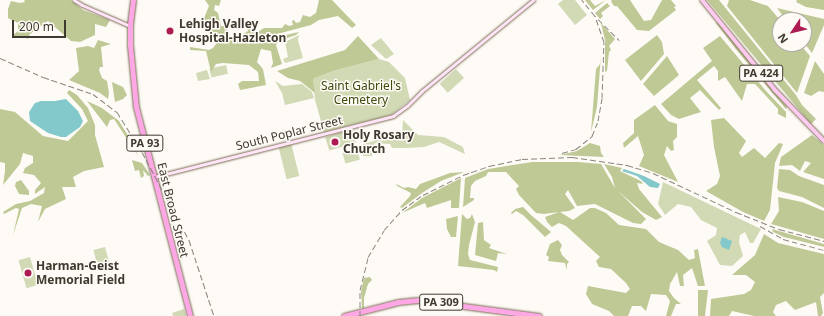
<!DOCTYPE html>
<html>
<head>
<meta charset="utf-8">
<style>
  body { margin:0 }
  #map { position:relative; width:824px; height:316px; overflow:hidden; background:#fefbf6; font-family:"Noto Sans",sans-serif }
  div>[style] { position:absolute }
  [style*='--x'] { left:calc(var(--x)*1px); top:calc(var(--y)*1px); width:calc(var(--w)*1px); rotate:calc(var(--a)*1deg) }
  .green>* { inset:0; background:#d1d9b5; transform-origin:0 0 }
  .forest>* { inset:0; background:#bfc995 }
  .water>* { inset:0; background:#83c8ca }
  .roads { filter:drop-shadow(0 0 1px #7d6e57) drop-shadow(0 0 1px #7d6e57) }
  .secondary>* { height:3px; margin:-1.5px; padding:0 1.5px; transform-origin:1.5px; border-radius:1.5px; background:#ffe5f7 }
  .primary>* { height:4px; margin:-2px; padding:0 2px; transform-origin:2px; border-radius:2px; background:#fecaef }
  .highway>* { height:5px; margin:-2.5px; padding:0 2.5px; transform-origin:2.5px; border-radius:2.5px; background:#fea7e5 }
  .rail>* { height:1px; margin-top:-0.5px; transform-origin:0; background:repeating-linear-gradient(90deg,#8a857d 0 6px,transparent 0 9px) }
  .dots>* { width:11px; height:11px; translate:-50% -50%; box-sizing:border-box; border:2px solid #fefbf6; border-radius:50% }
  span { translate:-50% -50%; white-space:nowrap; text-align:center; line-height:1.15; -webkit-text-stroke:3px #fefbf6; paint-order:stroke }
  .shield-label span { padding:1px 3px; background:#fefbf6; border:1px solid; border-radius:3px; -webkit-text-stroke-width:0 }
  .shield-label { font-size:11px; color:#3f392f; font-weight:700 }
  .poi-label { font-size:12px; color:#3f392f; font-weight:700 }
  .left { translate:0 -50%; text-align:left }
  .park-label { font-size:12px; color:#41490e }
  .street-label { font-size:12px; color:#3f392f }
  .north { position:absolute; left:772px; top:12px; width:40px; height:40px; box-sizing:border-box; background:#fefbf6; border:1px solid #b2ada6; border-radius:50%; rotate:235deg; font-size:11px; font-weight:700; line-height:16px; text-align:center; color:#3f392f }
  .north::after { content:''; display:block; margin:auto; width:14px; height:18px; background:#ac1c53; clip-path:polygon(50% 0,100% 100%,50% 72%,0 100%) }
  .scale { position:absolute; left:12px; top:20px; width:54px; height:18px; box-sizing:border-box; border:2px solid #3f392f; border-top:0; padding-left:5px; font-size:12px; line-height:14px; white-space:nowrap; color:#3f392f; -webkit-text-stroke:3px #fefbf6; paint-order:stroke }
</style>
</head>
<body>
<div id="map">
  <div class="green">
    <div style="clip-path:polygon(563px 0,575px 0,587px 15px,575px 25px,558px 4px)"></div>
    <div style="clip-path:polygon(299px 35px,298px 40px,303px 58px,285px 63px,283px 59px,288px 57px,285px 42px)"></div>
    <div style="clip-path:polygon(381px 38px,394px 54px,386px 59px,371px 45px)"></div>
    <div style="clip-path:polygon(379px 59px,389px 62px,405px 78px,410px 100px,391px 115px,324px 132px,315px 100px,313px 79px,333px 71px)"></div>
    <div style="left:226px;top:65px;width:9px;height:17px;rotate:77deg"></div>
    <div style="left:456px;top:69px;width:12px;height:22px;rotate:48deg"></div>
    <div style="clip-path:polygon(207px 70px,210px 79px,198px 81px,196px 73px)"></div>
    <div style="clip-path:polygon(275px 81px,283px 86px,302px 84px,312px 92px,314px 98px,285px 105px,282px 93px)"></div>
    <div style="clip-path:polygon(403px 120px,418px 135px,444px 137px,463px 147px,465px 154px,439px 142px,424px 147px,406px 148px,392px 148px,390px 144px,375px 143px,373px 146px,372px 156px,363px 156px,360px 145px,374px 141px,376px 138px,385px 139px,402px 135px)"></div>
    <div style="left:352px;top:129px;width:14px;height:28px;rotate:73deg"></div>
    <div style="left:291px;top:143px;width:34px;height:13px;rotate:76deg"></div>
    <div style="left:357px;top:149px;width:11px;height:15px;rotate:75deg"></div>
    <div style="clip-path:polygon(663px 182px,761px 229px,753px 243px,750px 243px,745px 232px,740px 235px,739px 242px,743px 256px,732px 266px,720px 265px,707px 241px,716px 235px,717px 228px,701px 220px,691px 207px,678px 204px,665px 215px,658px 204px)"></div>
    <div style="left:105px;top:247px;width:16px;height:12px;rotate:75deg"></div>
    <div style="left:30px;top:257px;width:29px;height:12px;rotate:74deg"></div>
    <div style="clip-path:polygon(184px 309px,186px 316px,173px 316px,172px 313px)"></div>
  </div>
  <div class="forest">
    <div style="clip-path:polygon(24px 0,71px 0,83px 10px,110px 20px,106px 27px,95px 24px,95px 35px,80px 42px,71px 41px,48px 21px,30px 34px,28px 39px,22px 36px,15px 38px,13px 35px,18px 31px,18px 23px,8px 18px,8px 9px,11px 1px,20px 3px,25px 2px)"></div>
    <div style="clip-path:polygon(205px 0,221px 0,219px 6px,215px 5px,214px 10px,218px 13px,221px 26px,230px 26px,225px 32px,234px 40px,248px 31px,246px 25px,248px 24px,256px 33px,264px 28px,282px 28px,285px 24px,289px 26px,293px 25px,292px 21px,294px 20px,296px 23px,300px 22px,303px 15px,310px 17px,316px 13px,319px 0,332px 0,356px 25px,352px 28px,338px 16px,319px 20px,311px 25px,277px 34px,277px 37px,299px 32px,296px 35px,279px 41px,276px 45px,282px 64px,271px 68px,273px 63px,271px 51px,261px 49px,257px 62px,263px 69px,266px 85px,240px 90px,238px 84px,242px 81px,259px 81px,258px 72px,249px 65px,223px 63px,216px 64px,211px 72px,206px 51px,190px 50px,190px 47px,209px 50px,213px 48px,216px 44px,214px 38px,204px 29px,202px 23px,209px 6px)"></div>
    <div style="clip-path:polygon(585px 0,590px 0,595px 6px,606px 0,593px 10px)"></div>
    <div style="clip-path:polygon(612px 0,630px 0,644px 21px,651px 20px,662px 0,671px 0,676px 6px,674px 7px,676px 10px,649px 31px,637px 30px,617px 6px,614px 6px,611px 1px)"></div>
    <div style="clip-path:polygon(707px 0,719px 0,796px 95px,802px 105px,816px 119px,811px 124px)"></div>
    <div style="clip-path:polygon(729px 0,750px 0,768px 6px,780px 20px,780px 44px,800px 44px,810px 56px,797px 93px,727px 6px)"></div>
    <div style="clip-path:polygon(797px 0,824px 0,824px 10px,806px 7px,796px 2px)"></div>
    <div style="clip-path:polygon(607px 3px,610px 6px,601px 13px,603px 16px,600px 19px,595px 13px)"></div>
    <div style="clip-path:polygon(777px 8px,824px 19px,824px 25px,812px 53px,804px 43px,804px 20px,786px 20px)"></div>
    <div style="clip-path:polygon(717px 22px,787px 107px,786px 109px,735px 48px,716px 23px)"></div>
    <div style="clip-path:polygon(601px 23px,615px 39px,609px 46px,611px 50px,609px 52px,607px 71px,605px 72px,605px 40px)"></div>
    <div style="clip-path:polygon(657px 35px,662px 42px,664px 54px,641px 81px,625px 60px)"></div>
    <div style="clip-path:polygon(358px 36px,379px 59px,333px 71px,313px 79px,315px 93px,300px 81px,288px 78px,277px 71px,345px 50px)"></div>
    <div style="clip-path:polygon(720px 36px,766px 91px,786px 112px,786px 118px,778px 114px,778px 109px,755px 84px,747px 84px,742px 101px,725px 77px,718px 81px,718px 71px,714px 66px,697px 80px,721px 108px,719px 110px,700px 90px,690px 98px,701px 112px,679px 119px,671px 115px,661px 104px,712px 61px,703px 48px)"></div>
    <div style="clip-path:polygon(98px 40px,111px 44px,101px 47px,103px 67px,100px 67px,99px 70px,102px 78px,107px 81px,109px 93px,108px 99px,100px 93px,69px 80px,79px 71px,76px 48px,88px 46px,94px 48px)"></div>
    <div style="clip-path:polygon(601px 55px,597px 107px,591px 132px,596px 69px,600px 64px)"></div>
    <div style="clip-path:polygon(667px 56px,679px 75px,654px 96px,643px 84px)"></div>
    <div style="clip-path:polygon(815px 61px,824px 74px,824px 92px,819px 91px,811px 96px,804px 93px)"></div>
    <div style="clip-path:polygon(112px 82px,123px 87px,127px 95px,123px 99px,115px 102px)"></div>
    <div style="clip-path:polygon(69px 90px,77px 95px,88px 108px,95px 125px,95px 135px,104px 167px,84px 171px,73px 177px,76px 187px,62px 187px,66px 199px,45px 209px,38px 222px,42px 206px,31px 204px,22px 208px,13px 235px,19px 209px,16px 208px,4px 214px,3px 212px,16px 204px,30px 201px,44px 193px,45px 187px,35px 194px,35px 190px,41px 183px,34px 175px,23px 173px,25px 168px,33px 163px,33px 156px,23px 153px,20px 164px,3px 185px,5px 171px,5px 163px,0 162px,0 109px,15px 112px,43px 136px,68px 141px,88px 121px,82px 109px,67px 93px)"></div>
    <div style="clip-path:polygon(87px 101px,102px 108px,119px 121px,132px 142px,138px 156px,114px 119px,110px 120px,107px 127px)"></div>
    <div style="clip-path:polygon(655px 105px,668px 121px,677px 124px,677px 137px,673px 141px,674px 150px,671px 151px,667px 146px,664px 155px,678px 182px,639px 166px,644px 155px,638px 136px,624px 148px,623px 143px,634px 133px,634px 120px)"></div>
    <div style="clip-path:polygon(724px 118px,746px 141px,739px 153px,742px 157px,754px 148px,765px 158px,779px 143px,783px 144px,775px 163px,770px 210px,764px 221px,743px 212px,706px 191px,717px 184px,720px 176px,714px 147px,711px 120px)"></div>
    <div style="clip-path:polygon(812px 135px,824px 145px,824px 179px,803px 172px,811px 163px,805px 161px,800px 171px,792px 165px,779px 166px,781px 157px)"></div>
    <div style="clip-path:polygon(590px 143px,600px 146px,601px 153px,604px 157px,560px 155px,577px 151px)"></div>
    <div style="clip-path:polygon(132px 160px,142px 163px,150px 175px,148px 176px,143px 170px,144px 176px,141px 178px,139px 170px,135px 171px)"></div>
    <div style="clip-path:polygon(532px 162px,578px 162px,601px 164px,615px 188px,612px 177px,604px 164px,622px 168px,620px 171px,641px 181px,643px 184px,637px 183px,639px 189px,662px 217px,656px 220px,642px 212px,618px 191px,646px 219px,641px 224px,633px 223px,595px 204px,577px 206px,568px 190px,565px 194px,575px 208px,569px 211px,560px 212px,573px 220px,590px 208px,595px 208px,606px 213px,619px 225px,646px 229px,659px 242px,678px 250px,689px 260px,695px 258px,694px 250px,698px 249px,705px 286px,698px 286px,692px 268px,683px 275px,684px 286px,680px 286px,677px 272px,670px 284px,669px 291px,674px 298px,681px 304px,676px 304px,671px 316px,666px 316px,670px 301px,666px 295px,651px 294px,646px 311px,641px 306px,632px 306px,628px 316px,614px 316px,609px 311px,592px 304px,586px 294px,588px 286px,626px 293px,630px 289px,626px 283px,611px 269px,599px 267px,596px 261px,600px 257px,566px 226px,559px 223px,552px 227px,547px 222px,545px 217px,559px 212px,544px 214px,536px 213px,519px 195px,516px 189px,519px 186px,506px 172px,488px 172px,486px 176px,475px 181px,471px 186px,470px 198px,474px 198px,474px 200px,463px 207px,465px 178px,488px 169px)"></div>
    <div style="clip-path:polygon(779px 169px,790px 170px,799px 176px,824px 185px,824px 208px,802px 197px,779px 191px,777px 188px)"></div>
    <div style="clip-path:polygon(464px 172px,441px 181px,422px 193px,402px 208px,400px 207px,410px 196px,411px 193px,397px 186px,396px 184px,404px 188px,408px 187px,416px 189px,420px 184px,450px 173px)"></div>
    <div style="clip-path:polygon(461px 178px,459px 208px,451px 208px,451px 200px,427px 208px,425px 203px,402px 213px,422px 198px)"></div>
    <div style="clip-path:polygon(21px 180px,29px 191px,29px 195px,19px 194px,15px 186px,16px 182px)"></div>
    <div style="clip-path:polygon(778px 197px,802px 202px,824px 211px,824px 239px,771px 224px,779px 211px)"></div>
    <div style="clip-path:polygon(523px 207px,531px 215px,551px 232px,545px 237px,523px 215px,516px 211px,512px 214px,511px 213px,515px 209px)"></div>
    <div style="clip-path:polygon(462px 214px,467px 219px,470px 218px,472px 214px,475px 222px,469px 245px,468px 254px,470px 260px,498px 267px,497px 272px,494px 270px,458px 266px)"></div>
    <div style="clip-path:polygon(458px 216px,456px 237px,451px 237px,447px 229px,446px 219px)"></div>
    <div style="clip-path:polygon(483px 222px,484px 240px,491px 245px,489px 248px,507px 254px,498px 253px,496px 261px,475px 255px,478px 223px)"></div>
    <div style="clip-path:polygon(772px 229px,824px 244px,824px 247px,784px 237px,773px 232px)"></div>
    <div style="clip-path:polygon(764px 234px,778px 243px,824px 254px,824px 293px,820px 297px,823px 313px,821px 316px,818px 316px,816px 302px,795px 310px,786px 301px,776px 305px,773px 312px,776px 316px,754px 316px,732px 311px,729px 316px,710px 316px,711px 299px,744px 294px,751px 290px,755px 282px,746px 275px,732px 275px,755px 255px)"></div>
    <div style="clip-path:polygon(558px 240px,562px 245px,560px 250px,562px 255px,569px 262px,567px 264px,567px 270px,565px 263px,548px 261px,549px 257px,546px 255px,550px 244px)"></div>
    <div style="clip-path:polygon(370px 277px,372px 280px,368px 284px,364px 298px,364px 308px,362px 308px,361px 291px,364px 278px)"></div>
    <div style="clip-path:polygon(698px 290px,708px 290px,705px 316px,698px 316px)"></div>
  </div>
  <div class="water">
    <div style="clip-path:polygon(66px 99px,78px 111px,83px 121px,80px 127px,66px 137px,61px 137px,48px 133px,30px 121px,29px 112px,35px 103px,41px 101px,55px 101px)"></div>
    <div style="clip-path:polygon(624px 169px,644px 176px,660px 184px,658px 188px,650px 187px,637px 176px,622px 171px)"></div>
    <div style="clip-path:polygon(722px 237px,732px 241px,729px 250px,722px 247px,720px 243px)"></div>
  </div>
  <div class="roads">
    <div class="secondary">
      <div style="--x:74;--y:0;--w:9;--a:32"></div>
      <div style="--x:82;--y:5;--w:52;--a:23.6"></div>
      <div style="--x:154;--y:177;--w:247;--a:-14.3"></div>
      <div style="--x:393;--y:116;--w:17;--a:-36"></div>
      <div style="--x:407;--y:106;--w:21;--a:-45"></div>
      <div style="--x:422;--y:91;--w:144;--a:-39.3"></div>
    </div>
    <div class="primary">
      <div style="--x:702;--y:0;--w:114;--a:51"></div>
      <div style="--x:774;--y:89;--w:72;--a:46.1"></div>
    </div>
    <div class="highway">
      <div style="--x:133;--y:0;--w:26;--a:97"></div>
      <div style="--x:130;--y:26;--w:19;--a:90"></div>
      <div style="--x:130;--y:45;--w:62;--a:84.5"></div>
      <div style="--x:136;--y:107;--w:216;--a:75.5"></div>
      <div style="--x:344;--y:316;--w:56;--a:-14.5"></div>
      <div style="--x:398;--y:302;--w:20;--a:-6"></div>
      <div style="--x:418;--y:300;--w:122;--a:7.5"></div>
    </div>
  </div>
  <div class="rail">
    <div style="--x:598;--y:19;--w:30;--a:45"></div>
    <div style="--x:0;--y:58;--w:47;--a:23.8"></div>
    <div style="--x:43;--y:77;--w:53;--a:18.8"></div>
    <div style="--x:93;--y:94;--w:30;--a:37"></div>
    <div style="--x:117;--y:112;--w:47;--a:58"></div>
    <div style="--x:142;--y:152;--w:100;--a:61.9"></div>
    <div style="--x:189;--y:240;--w:80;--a:71.8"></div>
    <div style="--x:562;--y:153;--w:15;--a:-16"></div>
    <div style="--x:576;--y:149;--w:21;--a:-39"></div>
    <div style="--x:592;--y:136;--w:16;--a:-68"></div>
    <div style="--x:598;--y:121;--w:23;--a:-80"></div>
    <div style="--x:602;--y:98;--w:56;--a:-88"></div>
    <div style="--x:604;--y:42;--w:28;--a:-109"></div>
    <div style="--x:595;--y:16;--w:21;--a:-129"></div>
    <div style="--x:760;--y:226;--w:26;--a:29"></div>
    <div style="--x:783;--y:239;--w:42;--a:15"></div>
    <div style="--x:360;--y:316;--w:26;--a:-90"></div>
    <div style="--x:360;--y:290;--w:34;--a:-76"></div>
    <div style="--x:368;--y:257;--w:31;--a:-59"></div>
    <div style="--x:384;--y:230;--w:27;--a:-48"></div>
    <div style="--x:402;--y:210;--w:26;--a:-36"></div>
    <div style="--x:423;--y:195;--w:45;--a:-26.6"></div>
    <div style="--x:463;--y:175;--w:28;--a:-19"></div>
    <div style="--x:489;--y:166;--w:34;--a:-12"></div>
    <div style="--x:522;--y:159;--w:50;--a:-2.3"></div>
    <div style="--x:572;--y:157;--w:56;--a:8.3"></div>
    <div style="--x:627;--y:165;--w:27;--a:17"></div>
    <div style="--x:653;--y:173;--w:92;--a:25.2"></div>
    <div style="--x:736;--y:212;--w:46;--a:21.6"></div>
    <div style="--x:779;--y:229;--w:47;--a:14.9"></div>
  </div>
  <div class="dots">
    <div style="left:170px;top:31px;background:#ac1c53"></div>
    <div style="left:335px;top:142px;background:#ac1c53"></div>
    <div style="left:28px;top:273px;background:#ac1c53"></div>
  </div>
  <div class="shield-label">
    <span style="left:761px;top:73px">PA 424</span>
    <span style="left:145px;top:143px">PA 93</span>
    <span style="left:441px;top:302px">PA 309</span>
  </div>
  <div class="poi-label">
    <span class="left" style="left:179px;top:31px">Lehigh Valley<br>Hospital-Hazleton</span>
    <span class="left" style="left:343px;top:142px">Holy Rosary<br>Church</span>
    <span class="left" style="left:36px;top:273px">Harman-Geist<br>Memorial Field</span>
  </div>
  <div class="park-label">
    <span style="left:361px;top:93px">Saint Gabriel's<br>Cemetery</span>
  </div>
  <div class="street-label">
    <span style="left:289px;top:133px;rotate:-14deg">South Poplar Street</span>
    <span style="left:173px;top:210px;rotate:76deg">East Broad Street</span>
  </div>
  <div class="north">N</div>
  <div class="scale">200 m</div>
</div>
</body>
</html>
